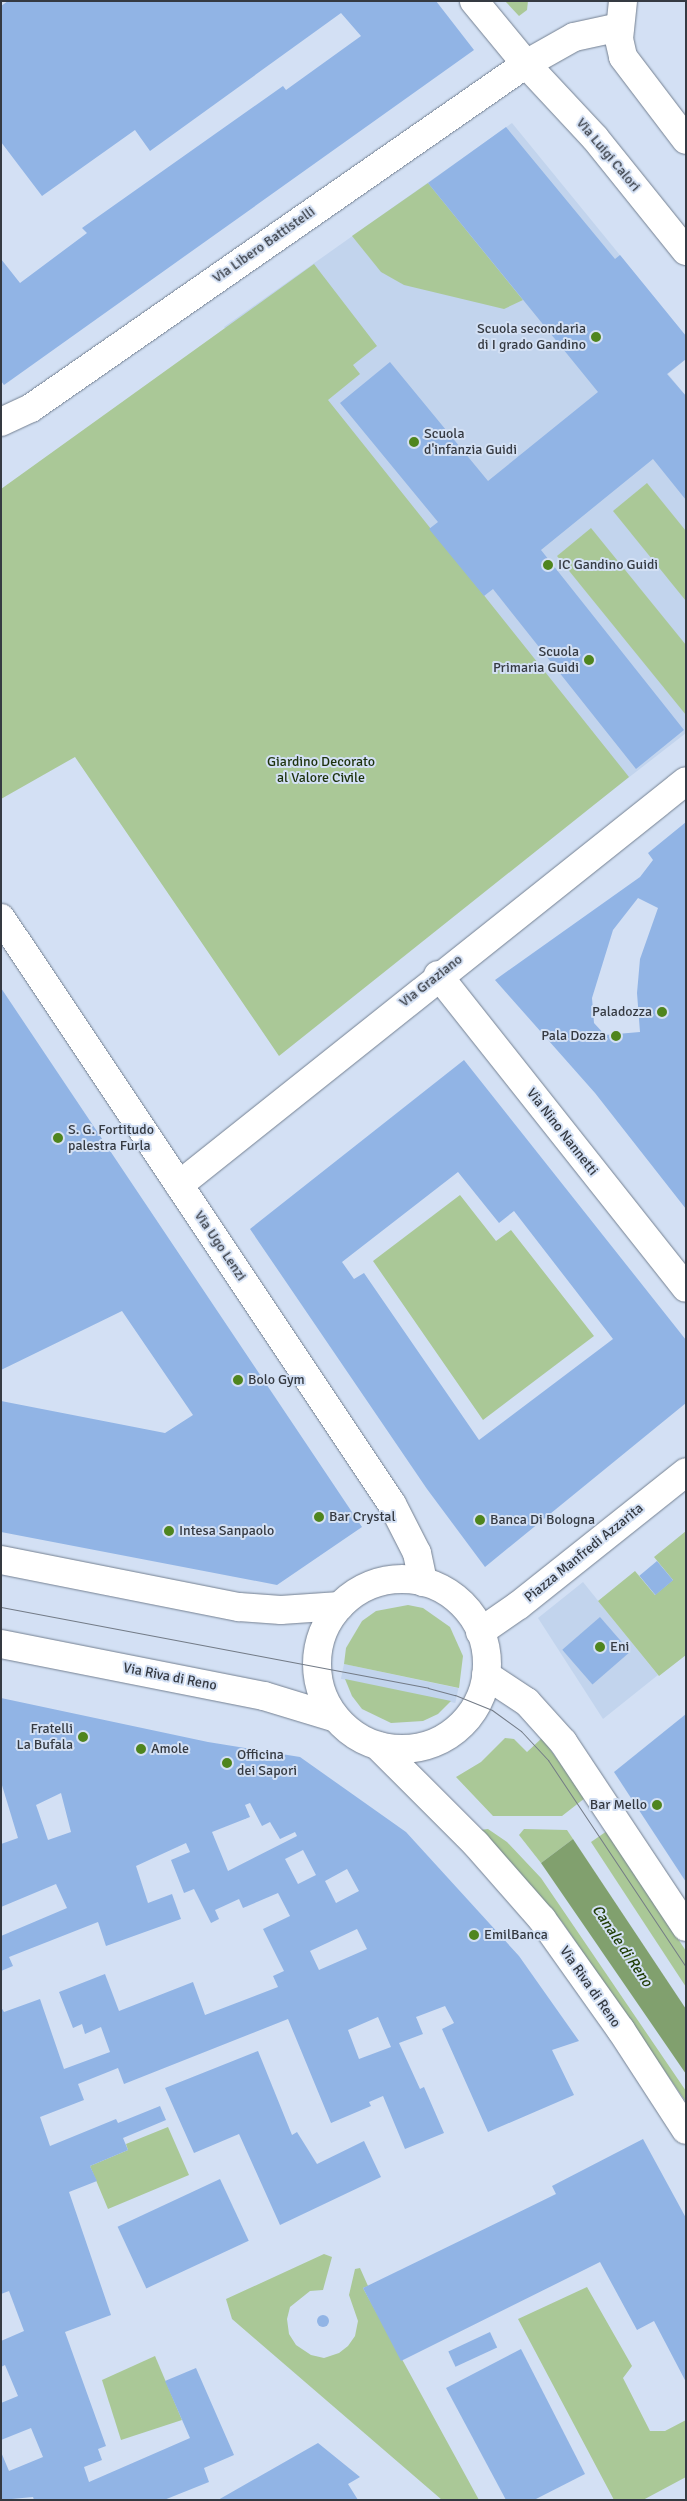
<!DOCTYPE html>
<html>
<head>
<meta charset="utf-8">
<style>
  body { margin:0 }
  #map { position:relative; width:687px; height:2501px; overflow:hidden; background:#d3e0f4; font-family:Signika,sans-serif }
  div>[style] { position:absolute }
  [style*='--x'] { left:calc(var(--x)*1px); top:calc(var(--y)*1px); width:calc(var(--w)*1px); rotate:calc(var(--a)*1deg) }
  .built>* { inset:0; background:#c2d4ed; transform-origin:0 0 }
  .green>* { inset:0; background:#aac897 }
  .water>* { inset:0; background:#81a06e }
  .building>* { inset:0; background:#91b4e5; transform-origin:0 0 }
  .round { border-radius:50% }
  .roads { filter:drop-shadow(0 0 1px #748091) drop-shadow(0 0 1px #748091) }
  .minor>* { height:28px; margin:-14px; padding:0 14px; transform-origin:14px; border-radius:14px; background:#fff }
  .minor>.ring { margin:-14px; padding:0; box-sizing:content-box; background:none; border:28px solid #fff; border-radius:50% }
  .tram>* { height:1px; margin:-0.5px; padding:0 0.5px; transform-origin:0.5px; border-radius:0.5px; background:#737b87 }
  .dots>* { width:14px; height:14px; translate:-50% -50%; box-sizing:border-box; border:2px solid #d3e0f4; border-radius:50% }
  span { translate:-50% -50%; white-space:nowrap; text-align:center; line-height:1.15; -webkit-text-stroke:4px #d3e0f4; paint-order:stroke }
  .street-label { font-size:14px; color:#353a42 }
  .poi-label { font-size:14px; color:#353a42 }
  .right { translate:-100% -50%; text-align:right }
  .left { translate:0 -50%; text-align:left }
  .park-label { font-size:14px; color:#1c310c }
  .water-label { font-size:15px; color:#213e06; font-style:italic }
  .frame { position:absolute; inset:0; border:2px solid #353a42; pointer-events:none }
</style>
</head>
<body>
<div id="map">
  <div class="built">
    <div style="clip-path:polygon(512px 123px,686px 336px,686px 359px,668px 374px,686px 396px,686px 733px,596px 803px,224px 327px)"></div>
    <div style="clip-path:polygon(583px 1582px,658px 1675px,603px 1719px,538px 1618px)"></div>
    <div style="left:344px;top:1664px;width:117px;height:15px;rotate:12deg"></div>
  </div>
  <div class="green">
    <div style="clip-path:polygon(505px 1px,528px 1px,527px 10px,519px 16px)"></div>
    <div style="clip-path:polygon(428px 183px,523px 300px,504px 309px,404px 285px,381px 272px,352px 236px)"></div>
    <div style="clip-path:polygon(314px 264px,377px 346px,353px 365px,360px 374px,328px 400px,629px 777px,279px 1056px,75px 757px,1px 799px,1px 489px)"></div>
    <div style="clip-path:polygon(647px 483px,686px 531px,686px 601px,613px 511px)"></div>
    <div style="clip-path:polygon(591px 528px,686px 645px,686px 715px,557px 556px)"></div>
    <div style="clip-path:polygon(460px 1195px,496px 1241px,511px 1230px,594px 1336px,483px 1420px,373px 1261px)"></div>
    <div style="clip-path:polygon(686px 1531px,686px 1655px,659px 1676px,598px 1601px,635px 1571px,655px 1595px,673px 1580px,654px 1557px)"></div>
    <div style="clip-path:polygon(408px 1605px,423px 1608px,450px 1627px,463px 1656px,459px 1688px,344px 1664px,346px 1648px,362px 1621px,376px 1611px)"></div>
    <div style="clip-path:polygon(345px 1679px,451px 1701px,438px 1714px,423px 1721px,391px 1723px,362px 1709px,352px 1696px)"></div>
    <div style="clip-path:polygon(505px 1738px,514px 1739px,527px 1752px,542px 1738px,585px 1798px,562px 1816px,493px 1816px,456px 1777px,481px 1762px)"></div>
    <div style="clip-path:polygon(488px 1829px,507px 1842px,541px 1878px,686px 2091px,686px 2102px,562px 1922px,480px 1830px)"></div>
    <div style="clip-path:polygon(524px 1829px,567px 1830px,573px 1839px,541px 1863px,519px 1835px)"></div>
    <div style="clip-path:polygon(607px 1831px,686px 1951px,686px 1987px,591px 1842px)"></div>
    <div style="clip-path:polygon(168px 2127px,189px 2175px,108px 2209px,90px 2166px,128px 2150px,126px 2144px)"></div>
    <div style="clip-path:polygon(324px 2254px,332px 2257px,323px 2290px,310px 2291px,290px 2307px,287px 2319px,289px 2334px,296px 2345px,311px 2355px,324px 2358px,339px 2353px,348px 2346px,355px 2336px,358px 2321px,349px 2295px,355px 2269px,360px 2268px,368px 2286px,363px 2288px,479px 2500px,442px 2500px,232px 2319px,226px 2299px)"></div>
    <div style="clip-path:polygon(587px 2287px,632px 2366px,623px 2378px,650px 2431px,665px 2431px,686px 2420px,686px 2477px,643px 2500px,614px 2500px,518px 2319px)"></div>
    <div style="clip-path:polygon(155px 2356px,182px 2420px,121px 2440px,102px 2380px)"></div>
  </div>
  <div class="water">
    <div style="clip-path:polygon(573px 1839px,686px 2009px,686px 2074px,541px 1863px)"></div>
  </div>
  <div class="building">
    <div style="clip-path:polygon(8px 1px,436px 1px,474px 50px,4px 385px,1px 381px,1px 259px,20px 283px,87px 233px,82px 228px,283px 86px,286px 90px,361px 36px,341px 13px,150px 151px,135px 130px,42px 196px,1px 142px,1px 6px)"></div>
    <div style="clip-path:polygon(506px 127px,615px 259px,620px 255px,686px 336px,686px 359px,667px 374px,686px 396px,686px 500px,653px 459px,541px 550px,684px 730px,636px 769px,493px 589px,484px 596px,429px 529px,438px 522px,340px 403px,390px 362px,488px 481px,598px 392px,428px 183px)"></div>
    <div style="clip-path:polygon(evenodd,686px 822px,686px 1209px,595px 1093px,495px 980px,640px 877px,653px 860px,648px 853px,686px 822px,638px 898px,658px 908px,640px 959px,637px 993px,640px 1032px,605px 1035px,594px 1023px,592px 998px,613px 930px,638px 898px)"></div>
    <div style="clip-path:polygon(1px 988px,362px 1527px,277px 1585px,1px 1532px,1px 1401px,165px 1433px,193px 1415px,122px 1311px,1px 1370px)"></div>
    <div style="clip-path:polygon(evenodd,464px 1060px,686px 1340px,686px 1403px,485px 1567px,427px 1489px,250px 1229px,464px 1060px,458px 1172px,499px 1223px,514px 1211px,613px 1339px,479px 1440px,364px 1273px,354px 1279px,342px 1262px,458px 1172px)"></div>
    <div style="left:657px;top:1561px;width:25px;height:23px;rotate:50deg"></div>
    <div style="left:600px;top:1617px;width:46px;height:50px;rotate:49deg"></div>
    <div style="clip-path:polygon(evenodd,1px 1698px,208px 1742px,300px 1757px,406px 1832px,519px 1956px,579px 2041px,552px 2050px,574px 2095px,488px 2132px,442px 2029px,454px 2023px,445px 2006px,416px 2017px,423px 2034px,399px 2043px,420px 2089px,424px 2087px,444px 2133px,405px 2149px,383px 2096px,369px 2102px,371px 2106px,331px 2123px,288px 2019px,124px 2084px,118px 2068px,78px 2084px,84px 2100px,40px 2117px,50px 2146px,116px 2119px,118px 2123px,160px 2106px,166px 2120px,123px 2138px,128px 2150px,90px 2166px,97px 2181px,69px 2192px,111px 2315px,65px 2332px,106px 2446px,98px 2449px,102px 2460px,84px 2467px,89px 2482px,190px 2438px,165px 2381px,196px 2368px,234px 2455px,204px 2468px,209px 2482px,164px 2500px,34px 2500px,33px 2497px,1px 2500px,1px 2452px,9px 2471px,43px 2457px,31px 2428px,1px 2440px,1px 2403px,18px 2396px,5px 2365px,1px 2367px,1px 2341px,24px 2331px,9px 2291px,1px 2294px,1px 2007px,4px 2012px,40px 1999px,64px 2069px,110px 2052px,101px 2027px,85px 2034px,82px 2024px,73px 2028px,59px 1992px,105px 1974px,119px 2011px,193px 1982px,205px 2015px,278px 1987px,273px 1976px,284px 1971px,263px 1929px,290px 1916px,278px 1893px,243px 1908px,239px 1899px,215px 1910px,219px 1919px,211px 1923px,194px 1889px,184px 1893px,171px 1860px,190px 1852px,186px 1843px,136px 1866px,148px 1903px,172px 1894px,181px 1919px,106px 1946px,98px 1922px,9px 1957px,13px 1966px,1px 1971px,1px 1936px,67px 1908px,56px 1884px,1px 1907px,1px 1844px,18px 1838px,1px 1782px,1px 1698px,61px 1793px,71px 1832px,48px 1840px,36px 1805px,61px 1793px,1px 1698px,250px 1803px,262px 1826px,270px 1822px,280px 1839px,295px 1832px,297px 1836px,228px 1871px,212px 1832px,250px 1817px,245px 1805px,250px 1803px,1px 1698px,303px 1850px,316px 1875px,298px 1884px,285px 1859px,303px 1850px,1px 1698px,347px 1869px,359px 1891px,336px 1903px,325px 1881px,347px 1869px,1px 1698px,357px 1929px,367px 1949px,319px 1970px,310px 1951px,357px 1929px,1px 1698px,378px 2017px,391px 2047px,359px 2059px,348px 2030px,378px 2017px)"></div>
    <div style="clip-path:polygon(686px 1714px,686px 1882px,614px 1772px)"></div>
    <div style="clip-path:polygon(258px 2051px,292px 2135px,297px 2132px,317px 2164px,364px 2141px,381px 2177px,280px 2225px,239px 2134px,194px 2153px,165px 2088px)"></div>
    <div style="clip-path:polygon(643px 2139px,686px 2218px,686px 2382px,654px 2321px,637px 2330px,600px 2262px,401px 2361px,363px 2288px,556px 2194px,552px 2186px)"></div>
    <div style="left:220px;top:2179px;width:68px;height:113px;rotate:65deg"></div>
    <div class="round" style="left:317px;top:2315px;width:12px;height:12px"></div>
    <div style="left:490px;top:2332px;width:17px;height:46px;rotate:65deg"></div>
    <div style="clip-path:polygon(521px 2349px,585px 2474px,534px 2500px,506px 2500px,446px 2388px)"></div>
    <div style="clip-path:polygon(318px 2443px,360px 2477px,348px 2484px,358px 2500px,218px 2500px)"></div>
  </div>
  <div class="roads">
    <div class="minor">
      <div style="--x:474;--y:1;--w:82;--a:50.5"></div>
      <div style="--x:526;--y:64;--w:101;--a:47"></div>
      <div style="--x:595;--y:138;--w:145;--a:51.2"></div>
      <div style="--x:623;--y:1;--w:38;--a:96"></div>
      <div style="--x:619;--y:39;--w:18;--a:77"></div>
      <div style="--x:623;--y:57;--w:104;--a:52.8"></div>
      <div style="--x:1;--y:422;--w:33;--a:-25"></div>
      <div style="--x:31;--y:408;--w:603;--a:-34.8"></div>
      <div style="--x:526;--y:64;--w:55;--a:-29.4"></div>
      <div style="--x:574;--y:37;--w:47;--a:-12.3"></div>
      <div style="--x:1;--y:918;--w:704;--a:56.29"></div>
      <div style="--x:392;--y:1504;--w:55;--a:63"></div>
      <div style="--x:417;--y:1553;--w:30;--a:78"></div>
      <div style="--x:438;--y:975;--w:399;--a:51.6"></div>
      <div style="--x:179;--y:1185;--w:648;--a:-38.55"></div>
      <div style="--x:1;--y:1560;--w:243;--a:11.2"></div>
      <div style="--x:239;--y:1607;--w:42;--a:4.1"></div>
      <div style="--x:281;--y:1610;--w:59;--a:-3.9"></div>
      <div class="ring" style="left:317px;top:1579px;width:142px;height:142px"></div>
      <div style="--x:480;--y:1632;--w:47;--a:-34.7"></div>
      <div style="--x:519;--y:1605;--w:213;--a:-38.5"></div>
      <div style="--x:1;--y:1644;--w:268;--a:11.2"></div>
      <div style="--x:264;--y:1696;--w:75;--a:17"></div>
      <div style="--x:486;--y:1675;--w:49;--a:33.4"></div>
      <div style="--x:527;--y:1702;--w:54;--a:48"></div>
      <div style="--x:563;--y:1742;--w:222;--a:56.4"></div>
      <div style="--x:378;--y:1746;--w:139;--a:45"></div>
      <div style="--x:476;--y:1844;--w:100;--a:48.7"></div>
      <div style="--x:542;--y:1919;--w:136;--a:54.6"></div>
      <div style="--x:621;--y:2030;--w:119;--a:57"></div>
    </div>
  </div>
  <div class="tram">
    <div style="--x:1;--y:1607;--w:435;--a:10.7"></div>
    <div style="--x:428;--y:1688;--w:28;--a:15"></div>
    <div style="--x:455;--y:1695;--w:40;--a:22"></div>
    <div style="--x:492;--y:1710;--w:36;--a:36"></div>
    <div style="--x:521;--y:1731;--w:40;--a:47"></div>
    <div style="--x:548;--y:1760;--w:249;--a:56.3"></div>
  </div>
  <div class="dots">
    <div style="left:596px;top:337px;background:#4f851e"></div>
    <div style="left:414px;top:442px;background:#4f851e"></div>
    <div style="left:548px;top:565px;background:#4f851e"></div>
    <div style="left:589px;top:660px;background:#4f851e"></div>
    <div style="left:662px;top:1012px;background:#4f851e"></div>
    <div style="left:616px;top:1036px;background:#4f851e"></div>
    <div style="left:58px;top:1138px;background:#4f851e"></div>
    <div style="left:238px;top:1380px;background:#4f851e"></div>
    <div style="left:319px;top:1517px;background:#4f851e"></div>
    <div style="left:480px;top:1520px;background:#4f851e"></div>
    <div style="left:169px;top:1531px;background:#4f851e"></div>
    <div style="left:600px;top:1647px;background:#4f851e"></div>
    <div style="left:83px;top:1737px;background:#4f851e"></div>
    <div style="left:141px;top:1749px;background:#4f851e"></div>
    <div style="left:227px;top:1763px;background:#4f851e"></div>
    <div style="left:657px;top:1805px;background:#4f851e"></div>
    <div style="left:474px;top:1935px;background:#4f851e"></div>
  </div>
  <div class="street-label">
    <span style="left:608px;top:155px;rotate:50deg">Via Luigi Calori</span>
    <span style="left:264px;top:245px;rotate:-35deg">Via Libero Battistelli</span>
    <span style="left:431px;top:981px;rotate:-38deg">Via Graziano</span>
    <span style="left:562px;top:1132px;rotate:52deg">Via Nino Nannetti</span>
    <span style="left:220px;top:1246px;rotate:56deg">Via Ugo Lenzi</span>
    <span style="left:584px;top:1553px;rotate:-39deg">Piazza Manfredi Azzarita</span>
    <span style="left:170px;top:1677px;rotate:11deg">Via Riva di Reno</span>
    <span style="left:590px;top:1987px;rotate:55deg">Via Riva di Reno</span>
  </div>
  <div class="poi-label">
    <span class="right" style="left:586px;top:337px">Scuola secondaria<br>di I grado Gandino</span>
    <span class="left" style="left:424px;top:442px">Scuola<br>d'infanzia Guidi</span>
    <span class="left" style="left:558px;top:565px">IC Gandino Guidi</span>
    <span class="right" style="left:579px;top:660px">Scuola<br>Primaria Guidi</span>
    <span class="right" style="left:652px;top:1012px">Paladozza</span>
    <span class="right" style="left:606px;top:1036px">Pala Dozza</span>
    <span class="left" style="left:68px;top:1138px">S. G. Fortitudo<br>palestra Furla</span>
    <span class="left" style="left:248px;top:1380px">Bolo Gym</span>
    <span class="left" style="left:329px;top:1517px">Bar Crystal</span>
    <span class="left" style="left:490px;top:1520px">Banca Di Bologna</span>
    <span class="left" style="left:179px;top:1531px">Intesa Sanpaolo</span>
    <span class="left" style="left:610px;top:1647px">Eni</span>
    <span class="right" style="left:73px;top:1737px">Fratelli<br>La Bufala</span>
    <span class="left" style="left:151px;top:1749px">Amole</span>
    <span class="left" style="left:237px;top:1763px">Officina<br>dei Sapori</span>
    <span class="right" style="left:647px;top:1805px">Bar Mello</span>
    <span class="left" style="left:484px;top:1935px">EmilBanca</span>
  </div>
  <div class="park-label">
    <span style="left:321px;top:770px">Giardino Decorato<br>al Valore Civile</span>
  </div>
  <div class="water-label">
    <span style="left:622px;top:1946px;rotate:56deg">Canale di Reno</span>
  </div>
  <div class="frame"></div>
</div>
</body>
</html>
